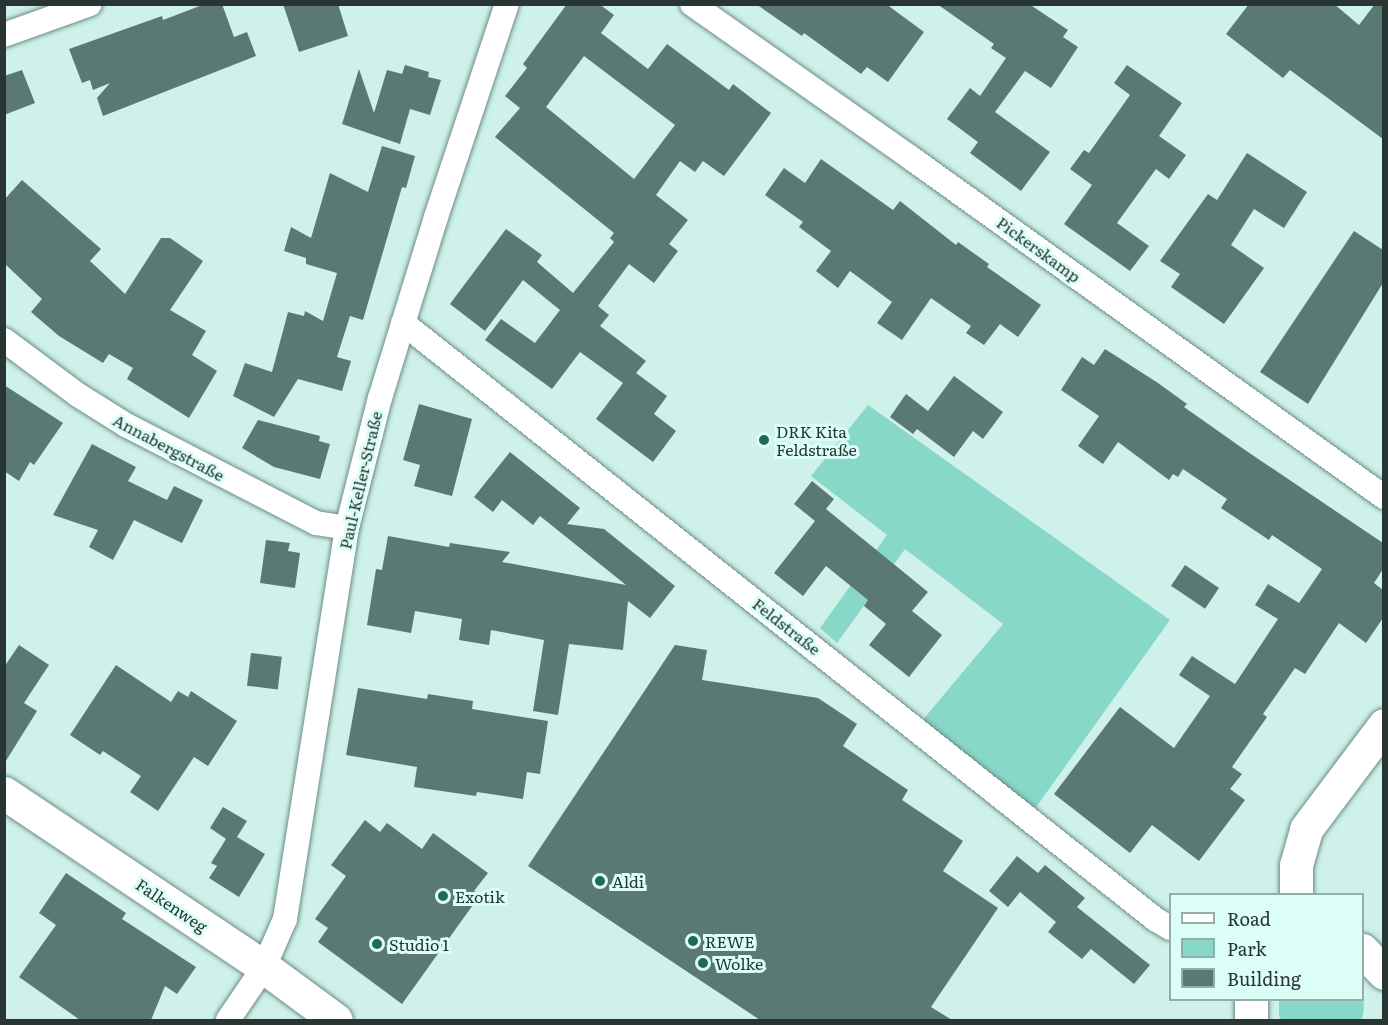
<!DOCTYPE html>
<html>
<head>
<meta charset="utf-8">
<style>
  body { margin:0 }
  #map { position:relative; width:1388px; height:1025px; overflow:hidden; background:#cef1ea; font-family:Literata,serif }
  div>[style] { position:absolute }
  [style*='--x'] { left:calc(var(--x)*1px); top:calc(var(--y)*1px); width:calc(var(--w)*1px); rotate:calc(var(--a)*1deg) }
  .green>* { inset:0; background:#88d8c9 }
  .building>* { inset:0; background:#5a7973; transform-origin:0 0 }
  .roads { filter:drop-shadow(0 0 2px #6c8c86) drop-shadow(0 0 2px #6c8c86) }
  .street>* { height:24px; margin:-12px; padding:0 12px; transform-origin:12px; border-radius:12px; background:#fff }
  .secondary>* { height:33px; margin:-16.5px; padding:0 16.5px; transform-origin:16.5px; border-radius:16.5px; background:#fff }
  .dots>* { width:16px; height:16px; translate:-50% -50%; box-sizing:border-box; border:3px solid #dbfef7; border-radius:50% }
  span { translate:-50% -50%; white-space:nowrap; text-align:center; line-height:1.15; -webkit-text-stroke:6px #dbfef7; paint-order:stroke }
  .street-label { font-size:16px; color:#283532 }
  .poi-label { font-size:16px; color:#283532 }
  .left { translate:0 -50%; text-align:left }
  .frame { position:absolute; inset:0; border:6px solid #283532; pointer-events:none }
  .legend { position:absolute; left:1169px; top:893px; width:195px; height:108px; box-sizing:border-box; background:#dbfef7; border:2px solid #93aea8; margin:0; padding:8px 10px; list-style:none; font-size:18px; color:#283532 }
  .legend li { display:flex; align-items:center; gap:12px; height:30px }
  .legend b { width:30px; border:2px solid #93aea8 }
</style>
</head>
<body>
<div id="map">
  <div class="green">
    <div style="clip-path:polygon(868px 405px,1170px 620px,1029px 817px,916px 728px,1003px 624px,905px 549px,837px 643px,820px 628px,887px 535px,811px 476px)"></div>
    <div style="clip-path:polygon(1363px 998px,1364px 1008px,1362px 1020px,1281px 1020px,1279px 1016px,1279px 1000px)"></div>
  </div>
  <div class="building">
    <div style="clip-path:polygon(205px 4px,222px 4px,234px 37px,247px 32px,256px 56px,103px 116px,97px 98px,110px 83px,93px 90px,90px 80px,82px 83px,69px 49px,162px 16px,163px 20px)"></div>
    <div style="clip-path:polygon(283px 4px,338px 4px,348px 36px,299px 52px)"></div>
    <div style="clip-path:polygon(evenodd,567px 4px,599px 4px,614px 15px,601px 33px,648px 69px,667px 44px,729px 90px,733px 84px,771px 113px,724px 176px,703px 161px,695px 172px,680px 161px,656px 195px,688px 220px,669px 244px,678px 251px,654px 283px,629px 264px,598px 306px,609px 315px,600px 326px,646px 361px,636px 373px,667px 396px,654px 414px,676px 431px,653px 462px,596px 419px,623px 383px,580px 352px,552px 389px,485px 340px,501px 319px,535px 343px,560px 310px,523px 280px,485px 331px,450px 304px,506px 229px,542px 255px,537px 262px,573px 293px,614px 242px,610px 238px,614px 233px,495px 137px,520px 108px,505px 96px,527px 68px,523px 64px,567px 4px,584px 56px,675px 125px,634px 179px,546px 107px,584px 56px)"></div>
    <div style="clip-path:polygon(756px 4px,886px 4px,924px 32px,888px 82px,867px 67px,861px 74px,804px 33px,802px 36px)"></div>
    <div style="clip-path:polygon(937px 4px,1029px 4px,1068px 30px,1063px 37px,1078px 47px,1051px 88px,1025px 71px,995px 112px,1050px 152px,1021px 191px,970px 153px,978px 142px,947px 119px,970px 88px,980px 96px,1006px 58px,991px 48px,994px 44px)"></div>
    <div style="clip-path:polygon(1249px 4px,1334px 4px,1359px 25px,1375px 4px,1383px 4px,1383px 139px,1290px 70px,1283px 78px,1226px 34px)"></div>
    <div style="clip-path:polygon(405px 65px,429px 72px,428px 77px,441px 80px,430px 115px,410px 109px,400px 144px,342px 124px,359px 69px,374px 113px,387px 70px,402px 74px)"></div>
    <div style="clip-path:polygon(1127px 65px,1182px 103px,1159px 136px,1186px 155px,1169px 179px,1156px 169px,1117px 223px,1149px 246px,1130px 271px,1064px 224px,1092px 185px,1070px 169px,1084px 150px,1089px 153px,1130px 95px,1114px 83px)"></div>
    <div style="clip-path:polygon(22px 70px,35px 103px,4px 115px,4px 76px)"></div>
    <div style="clip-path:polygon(382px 146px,415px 156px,406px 188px,402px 187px,363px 320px,350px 316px,337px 357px,351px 361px,342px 391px,298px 379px,274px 417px,233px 396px,245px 363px,272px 372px,288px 312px,304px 316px,305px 311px,323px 321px,337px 273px,306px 264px,306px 258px,284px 251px,291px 227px,311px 238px,330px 173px,368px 192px)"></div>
    <div style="clip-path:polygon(1247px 153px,1307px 192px,1284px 228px,1254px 209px,1231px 245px,1264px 268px,1224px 324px,1171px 287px,1180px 274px,1160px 261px,1208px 194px,1217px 200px)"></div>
    <div style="clip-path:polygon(821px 159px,893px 210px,900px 201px,956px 245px,958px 242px,989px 264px,987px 267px,1041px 305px,1018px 337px,1000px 324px,984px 345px,966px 333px,971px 326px,931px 298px,902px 340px,877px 323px,892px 302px,850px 271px,838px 288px,816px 271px,831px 251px,799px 227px,803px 222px,765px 195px,784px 168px,805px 183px)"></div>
    <div style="clip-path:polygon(22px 180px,101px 249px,90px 261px,125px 294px,161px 238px,170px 238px,203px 261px,170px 310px,206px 331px,192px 355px,217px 371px,189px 418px,127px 379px,133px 368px,109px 354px,103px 363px,59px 336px,31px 312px,42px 299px,4px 263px,4px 200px)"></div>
    <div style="clip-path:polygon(1354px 231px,1383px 250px,1383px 283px,1308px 404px,1260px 372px)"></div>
    <div style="clip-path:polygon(1105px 349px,1158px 383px,1187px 404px,1184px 407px,1245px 450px,1383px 543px,1383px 569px,1374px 583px,1383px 590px,1383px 618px,1366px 643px,1339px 623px,1305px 674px,1295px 668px,1263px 714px,1267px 717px,1232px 767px,1242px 774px,1230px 789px,1245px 800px,1199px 861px,1152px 825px,1130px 853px,1054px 794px,1120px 707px,1174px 748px,1210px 696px,1179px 675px,1192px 656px,1235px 684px,1278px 619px,1255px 605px,1268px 584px,1299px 603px,1322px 569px,1272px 535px,1269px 540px,1221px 508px,1227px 499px,1183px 469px,1178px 477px,1173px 474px,1169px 480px,1118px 442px,1103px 464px,1078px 446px,1099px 416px,1061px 390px,1082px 357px,1094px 365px)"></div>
    <div style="clip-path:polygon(954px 376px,1003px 412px,983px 439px,973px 431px,954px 457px,917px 429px,913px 434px,890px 417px,906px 394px,928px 411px)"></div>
    <div style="clip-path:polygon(4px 385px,63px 423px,34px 465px,30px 462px,19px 481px,4px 471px)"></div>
    <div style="clip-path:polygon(419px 404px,472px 419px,452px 496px,414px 486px,420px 465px,403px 460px)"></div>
    <div style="clip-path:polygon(258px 420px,320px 436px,319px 441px,330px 444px,320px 479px,274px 467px,242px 448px)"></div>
    <div style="clip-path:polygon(92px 444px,136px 467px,128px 481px,167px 500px,174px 486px,203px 500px,182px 543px,134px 520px,113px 560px,89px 547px,98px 530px,53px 515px)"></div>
    <div style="clip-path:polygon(510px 452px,580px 508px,567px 524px,604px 529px,675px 586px,650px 618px,628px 601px,623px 650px,569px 644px,558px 715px,533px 711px,544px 640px,491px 630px,489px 645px,459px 640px,462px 619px,415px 611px,411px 633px,367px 625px,376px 569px,382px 570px,388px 536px,449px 547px,450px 543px,510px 552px,502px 562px,626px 585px,540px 516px,533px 525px,502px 500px,493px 512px,474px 497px)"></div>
    <div style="clip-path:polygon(812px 481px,834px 499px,826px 509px,928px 592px,912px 611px,942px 635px,909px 677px,869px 645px,886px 624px,864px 606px,868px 600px,826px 566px,803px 596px,774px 573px,815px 521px,794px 504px)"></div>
    <div style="clip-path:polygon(266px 540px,290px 543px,288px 551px,300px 553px,295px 588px,260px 583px)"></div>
    <div style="left:1185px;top:565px;width:41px;height:25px;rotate:34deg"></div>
    <div style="clip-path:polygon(19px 645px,49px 665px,24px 703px,37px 711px,4px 764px,4px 667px)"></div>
    <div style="clip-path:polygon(675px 645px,707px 650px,702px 680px,818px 698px,857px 724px,843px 746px,908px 790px,902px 800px,963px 841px,943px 871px,998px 908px,931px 1007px,952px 1020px,760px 1020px,528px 866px)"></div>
    <div style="left:251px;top:653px;width:31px;height:33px;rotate:7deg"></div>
    <div style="clip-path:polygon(116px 665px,171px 702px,178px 691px,188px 697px,191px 691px,237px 721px,208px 766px,194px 757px,158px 811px,130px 792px,141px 776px,103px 751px,100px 755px,70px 735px)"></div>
    <div style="clip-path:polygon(358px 688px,427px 699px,428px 694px,473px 701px,472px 709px,548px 721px,540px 774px,527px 772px,523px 799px,477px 792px,476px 796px,414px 787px,417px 767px,346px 755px)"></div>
    <div style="clip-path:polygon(223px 807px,247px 821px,237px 837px,265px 854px,239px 897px,209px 878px,217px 866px,211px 863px,226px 839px,210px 828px)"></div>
    <div style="clip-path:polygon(365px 820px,380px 832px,387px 823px,422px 849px,433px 833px,488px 873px,474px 891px,480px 895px,402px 1004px,318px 942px,328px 928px,315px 919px,346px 876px,331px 865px)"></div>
    <div style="clip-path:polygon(1017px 856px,1038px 873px,1045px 865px,1085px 898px,1077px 907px,1150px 965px,1134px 984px,1091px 949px,1082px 959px,1048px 932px,1056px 922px,1020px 892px,1008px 907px,989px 891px)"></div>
    <div style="clip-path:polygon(66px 873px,126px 913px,122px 919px,196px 967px,177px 994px,165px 986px,151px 1020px,80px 1020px,19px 977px,56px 925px,39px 913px)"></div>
  </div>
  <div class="roads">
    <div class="street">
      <div style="--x:692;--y:4;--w:268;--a:35.1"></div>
      <div style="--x:911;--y:158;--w:582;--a:35.63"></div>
      <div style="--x:4;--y:35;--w:91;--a:-19.8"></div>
      <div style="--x:403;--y:323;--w:960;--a:38.4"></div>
      <div style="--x:1155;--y:919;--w:17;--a:31"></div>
      <div style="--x:4;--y:340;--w:92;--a:36.6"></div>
      <div style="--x:78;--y:395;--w:57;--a:32"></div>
      <div style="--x:126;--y:425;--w:214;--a:27.3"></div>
      <div style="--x:316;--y:523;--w:31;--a:9"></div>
      <div style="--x:228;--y:1020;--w:64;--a:-55.8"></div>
      <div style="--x:264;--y:967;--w:52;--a:-66.4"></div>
      <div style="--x:285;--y:919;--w:396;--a:-81"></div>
      <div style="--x:347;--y:528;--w:134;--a:-75.8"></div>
      <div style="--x:380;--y:398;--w:189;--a:-72.8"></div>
      <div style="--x:436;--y:217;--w:225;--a:-71.6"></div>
    </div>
    <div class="secondary">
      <div style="--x:4;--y:793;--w:313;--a:33.8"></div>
      <div style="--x:264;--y:967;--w:89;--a:36.4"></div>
      <div style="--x:1296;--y:894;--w:29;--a:-90"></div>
      <div style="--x:1296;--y:865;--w:37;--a:-74"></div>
      <div style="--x:1306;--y:829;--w:130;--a:-53.1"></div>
      <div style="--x:1362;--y:950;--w:32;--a:46"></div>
      <div style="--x:1251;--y:1000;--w:20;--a:90"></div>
    </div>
  </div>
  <div class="dots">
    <div style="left:764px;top:440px;background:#20685e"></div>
    <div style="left:600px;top:881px;background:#20685e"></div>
    <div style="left:443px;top:896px;background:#20685e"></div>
    <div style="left:693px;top:941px;background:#20685e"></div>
    <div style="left:377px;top:944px;background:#20685e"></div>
    <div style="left:703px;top:963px;background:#20685e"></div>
  </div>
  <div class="street-label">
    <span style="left:1039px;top:249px;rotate:36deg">Pickerskamp</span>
    <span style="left:169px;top:447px;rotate:28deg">Annabergstraße</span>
    <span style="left:360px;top:480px;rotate:-77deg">Paul-Keller-Straße</span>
    <span style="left:787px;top:626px;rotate:38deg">Feldstraße</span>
    <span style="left:172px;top:905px;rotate:34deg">Falkenweg</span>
  </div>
  <div class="poi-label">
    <span class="left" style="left:776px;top:440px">DRK Kita<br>Feldstraße</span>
    <span class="left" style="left:612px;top:881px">Aldi</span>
    <span class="left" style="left:455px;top:896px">Exotik</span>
    <span class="left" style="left:705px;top:941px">REWE</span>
    <span class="left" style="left:389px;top:944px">Studio 1</span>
    <span class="left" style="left:715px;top:963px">Wolke</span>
  </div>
  <div class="frame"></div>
  <ul class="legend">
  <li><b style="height:8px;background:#fff"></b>Road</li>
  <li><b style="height:16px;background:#88d8c9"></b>Park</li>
  <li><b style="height:16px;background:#5a7973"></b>Building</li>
  </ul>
</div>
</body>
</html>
